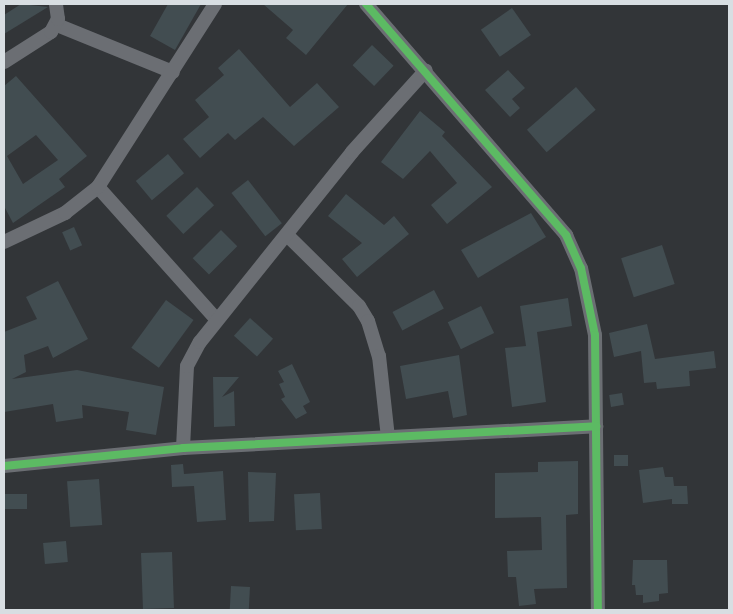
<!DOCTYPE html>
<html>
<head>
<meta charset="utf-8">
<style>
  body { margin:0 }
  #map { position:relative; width:733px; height:614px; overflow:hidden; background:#323538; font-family:Quicksand,sans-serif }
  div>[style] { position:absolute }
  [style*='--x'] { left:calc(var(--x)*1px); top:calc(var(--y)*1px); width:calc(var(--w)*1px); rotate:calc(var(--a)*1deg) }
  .building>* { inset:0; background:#424d51; transform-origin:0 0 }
  .street>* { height:14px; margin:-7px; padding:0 7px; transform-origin:7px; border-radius:7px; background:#6b6e73 }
  .cycleway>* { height:8px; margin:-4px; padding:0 4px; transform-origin:4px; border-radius:4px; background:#5cba63 }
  span { translate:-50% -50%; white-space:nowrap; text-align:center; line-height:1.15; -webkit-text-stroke:5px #191d20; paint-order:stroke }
  .frame { position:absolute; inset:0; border:5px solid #d8dee2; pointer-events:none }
</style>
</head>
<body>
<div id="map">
  <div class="building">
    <div style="clip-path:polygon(21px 4px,48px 7px,4px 34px,4px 15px)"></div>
    <div style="clip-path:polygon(168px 4px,201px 4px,175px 50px,150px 36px)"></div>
    <div style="clip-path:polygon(263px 4px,348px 4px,306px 55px,286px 38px,293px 30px)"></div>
    <div style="left:512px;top:8px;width:33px;height:38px;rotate:55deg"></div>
    <div style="left:372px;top:45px;width:30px;height:28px;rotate:44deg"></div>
    <div style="clip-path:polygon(239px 49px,290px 107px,317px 83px,339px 107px,294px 146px,263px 117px,235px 140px,228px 133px,200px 158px,183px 139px,209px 117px,195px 100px,224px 75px,218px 68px)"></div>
    <div style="clip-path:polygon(508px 70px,525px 88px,512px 99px,520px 108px,510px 117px,485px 90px)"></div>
    <div style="clip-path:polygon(evenodd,16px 76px,87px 156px,59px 179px,65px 187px,13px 223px,4px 206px,4px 86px,16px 76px,36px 135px,58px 160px,23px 184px,7px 156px,36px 135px)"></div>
    <div style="left:576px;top:87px;width:30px;height:65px;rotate:49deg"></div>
    <div style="clip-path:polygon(420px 111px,445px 132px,442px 136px,492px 187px,447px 224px,431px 205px,457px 183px,430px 151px,403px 179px,381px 162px)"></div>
    <div style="left:168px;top:154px;width:25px;height:42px;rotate:50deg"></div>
    <div style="left:248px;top:180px;width:55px;height:21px;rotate:52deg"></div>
    <div style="left:197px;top:187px;width:25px;height:42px;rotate:47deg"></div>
    <div style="clip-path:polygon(346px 194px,384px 225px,394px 216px,409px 234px,357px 277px,342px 259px,362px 243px,328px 216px)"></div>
    <div style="clip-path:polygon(531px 213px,546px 237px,478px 278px,461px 250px)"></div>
    <div style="left:74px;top:227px;width:20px;height:13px;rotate:66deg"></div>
    <div style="left:221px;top:230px;width:23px;height:40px;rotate:45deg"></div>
    <div style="left:662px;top:245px;width:41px;height:43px;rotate:72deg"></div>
    <div style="clip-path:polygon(58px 281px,88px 339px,53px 358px,48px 346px,24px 355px,26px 372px,12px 379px,77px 370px,164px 387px,156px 435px,126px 430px,129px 412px,82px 405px,83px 418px,56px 422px,53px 404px,4px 412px,4px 332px,37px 319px,26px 297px)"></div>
    <div style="left:434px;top:290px;width:21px;height:47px;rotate:62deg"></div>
    <div style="clip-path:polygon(568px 298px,572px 326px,537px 332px,546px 402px,512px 407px,505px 348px,526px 346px,520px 306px)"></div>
    <div style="left:166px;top:300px;width:34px;height:59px;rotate:36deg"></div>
    <div style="left:481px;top:306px;width:30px;height:37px;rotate:64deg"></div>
    <div style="left:250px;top:318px;width:31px;height:24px;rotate:42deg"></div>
    <div style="clip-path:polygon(647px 324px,655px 359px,714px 351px,716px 368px,689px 371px,690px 386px,657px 389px,656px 382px,644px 383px,641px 351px,614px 357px,609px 333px)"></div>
    <div style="clip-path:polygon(459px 355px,467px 415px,453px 418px,448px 391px,406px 399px,400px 366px)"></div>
    <div style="clip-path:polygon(292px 364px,310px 402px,303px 406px,307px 413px,296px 419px,281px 399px,285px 397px,279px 384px,284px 382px,278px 371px)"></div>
    <div style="clip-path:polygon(213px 377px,239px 377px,222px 397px,234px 391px,235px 426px,214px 427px)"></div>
    <div style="left:622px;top:393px;width:12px;height:13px;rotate:81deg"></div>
    <div style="left:614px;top:455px;width:14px;height:11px"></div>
    <div style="clip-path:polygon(578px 461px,578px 514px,566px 515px,567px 588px,534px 589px,536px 604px,519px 606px,516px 577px,508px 577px,507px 551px,542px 550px,541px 517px,495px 518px,495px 473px,538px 472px,538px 462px)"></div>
    <div style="clip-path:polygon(183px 464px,184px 474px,223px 471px,226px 520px,197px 522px,194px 486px,172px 487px,171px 465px)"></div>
    <div style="clip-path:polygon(663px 467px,665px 477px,673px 477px,674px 486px,687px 486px,688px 504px,672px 504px,672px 499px,643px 503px,639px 470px)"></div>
    <div style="clip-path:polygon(248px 472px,276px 473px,274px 521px,249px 522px)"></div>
    <div style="left:99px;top:479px;width:46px;height:32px;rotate:86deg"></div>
    <div style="left:320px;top:493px;width:36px;height:26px;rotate:87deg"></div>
    <div style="left:4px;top:494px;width:23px;height:15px"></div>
    <div style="left:66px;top:541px;width:21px;height:23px;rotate:85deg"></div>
    <div style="left:172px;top:552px;width:56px;height:31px;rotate:88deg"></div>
    <div style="clip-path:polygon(633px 560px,667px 560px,668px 593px,659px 594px,659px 601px,643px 603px,643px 595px,636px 595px,635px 585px,632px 585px)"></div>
    <div style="left:231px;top:586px;width:19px;height:24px;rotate:3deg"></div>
  </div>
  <div class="street">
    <div style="--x:366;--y:4;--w:306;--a:49.1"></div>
    <div style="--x:566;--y:235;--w:36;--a:66"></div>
    <div style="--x:581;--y:268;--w:68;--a:78.2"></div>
    <div style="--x:595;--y:335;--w:275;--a:89.4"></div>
    <div style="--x:57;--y:25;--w:125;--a:22.1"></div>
    <div style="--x:4;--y:62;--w:56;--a:-32.6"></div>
    <div style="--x:51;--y:32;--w:15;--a:-62"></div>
    <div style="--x:58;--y:19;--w:15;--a:-98"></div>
    <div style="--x:98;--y:187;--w:178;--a:48.2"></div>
    <div style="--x:287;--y:235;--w:101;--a:44.6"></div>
    <div style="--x:359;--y:306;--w:17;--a:59"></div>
    <div style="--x:368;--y:321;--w:37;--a:73"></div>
    <div style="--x:379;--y:356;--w:81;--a:83.7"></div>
    <div style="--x:4;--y:242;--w:68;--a:-25.4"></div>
    <div style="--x:65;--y:213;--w:42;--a:-38.2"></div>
    <div style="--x:98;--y:187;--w:217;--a:-57.4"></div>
    <div style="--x:183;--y:448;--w:82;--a:-87.2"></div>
    <div style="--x:187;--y:366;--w:27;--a:-62"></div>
    <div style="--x:200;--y:342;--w:243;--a:-51.3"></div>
    <div style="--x:352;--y:152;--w:110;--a:-47.9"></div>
    <div style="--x:4;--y:466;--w:180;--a:-5.7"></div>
    <div style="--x:183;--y:448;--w:414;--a:-3"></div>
  </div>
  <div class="cycleway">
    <div style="--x:366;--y:4;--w:306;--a:49.1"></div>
    <div style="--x:566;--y:235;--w:36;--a:66"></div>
    <div style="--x:581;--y:268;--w:68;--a:78.2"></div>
    <div style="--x:595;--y:335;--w:275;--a:89.4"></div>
    <div style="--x:4;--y:466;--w:180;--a:-5.7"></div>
    <div style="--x:183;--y:448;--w:414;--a:-3"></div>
  </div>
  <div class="frame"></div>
</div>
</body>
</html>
